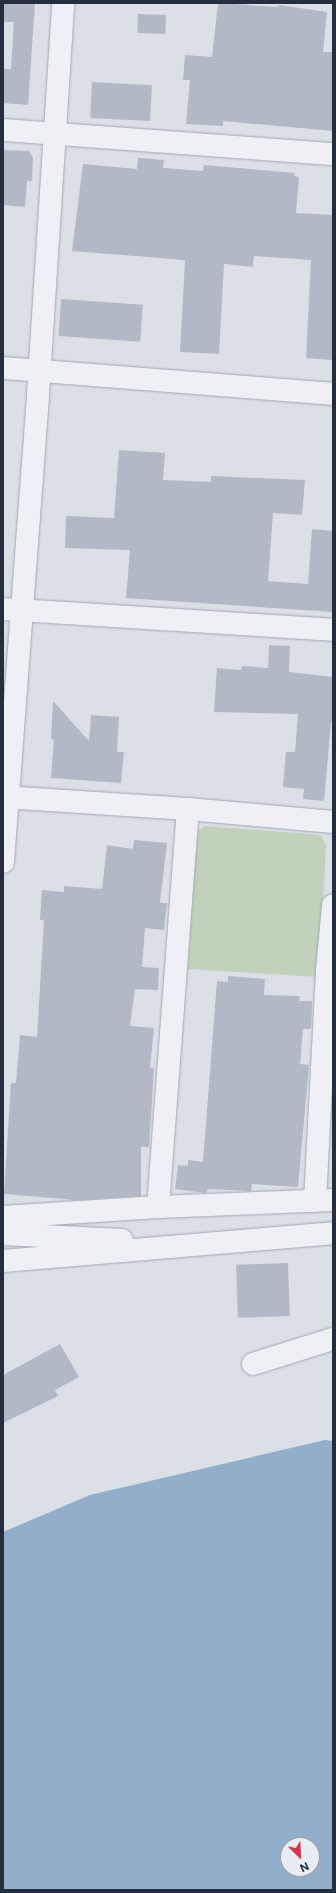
<!DOCTYPE html>
<html>
<head>
<meta charset="utf-8">
<style>
  body { margin:0 }
  #map { position:relative; width:336px; height:1893px; overflow:hidden; background:#dbe0e7; font-family:"Public Sans",sans-serif }
  div>[style] { position:absolute }
  [style*='--x'] { left:calc(var(--x)*1px); top:calc(var(--y)*1px); width:calc(var(--w)*1px); rotate:calc(var(--a)*1deg) }
  .green>* { inset:0; background:#c1d1bb }
  .water>* { inset:0; background:#92aeca }
  .building>* { inset:0; background:#b2b9c4; transform-origin:0 0 }
  .roads { filter:drop-shadow(0 0 1px #a0a7b1) drop-shadow(0 0 1px #a0a7b1) }
  .minor>* { height:22px; margin:-11px; padding:0 11px; transform-origin:11px; border-radius:11px; background:#eef0f5 }
  span { translate:-50% -50%; white-space:nowrap; text-align:center; line-height:1.15; -webkit-text-stroke:3px #eaeef4; paint-order:stroke }
  .frame { position:absolute; inset:0; border:4px solid #242e3e; pointer-events:none }
  .north { position:absolute; left:280px; top:1837px; width:40px; height:40px; box-sizing:border-box; background:#eaeef4; border:1px solid #9ba1ab; border-radius:50%; rotate:156deg; font-size:11px; font-weight:700; line-height:16px; text-align:center; color:#242e3e }
  .north::after { content:''; display:block; margin:auto; width:14px; height:18px; background:#d8334e; clip-path:polygon(50% 0,100% 100%,50% 72%,0 100%) }
</style>
</head>
<body>
<div id="map">
  <div class="green">
    <div style="clip-path:polygon(205px 826px,321px 835px,326px 845px,319px 977px,188px 969px,195px 834px)"></div>
  </div>
  <div class="water">
    <div style="clip-path:polygon(evenodd,325px 1440px,333px 1441px,333px 1890px,3px 1890px,3px 1532px,90px 1495px,325px 1440px,288px 1845px,312px 1845px,312px 1869px,288px 1869px,288px 1845px)"></div>
  </div>
  <div class="building">
    <div style="clip-path:polygon(3px 3px,35px 3px,28px 105px,3px 103px,3px 69px,11px 69px,14px 22px,3px 22px)"></div>
    <div style="clip-path:polygon(218px 3px,278px 7px,279px 5px,327px 12px,323px 52px,333px 52px,333px 131px,223px 121px,223px 126px,186px 124px,190px 80px,183px 80px,185px 55px,212px 57px)"></div>
    <div style="left:138px;top:14px;width:28px;height:19px;rotate:2deg"></div>
    <div style="left:92px;top:82px;width:60px;height:36px;rotate:3deg"></div>
    <div style="clip-path:polygon(3px 150px,29px 151px,33px 158px,32px 181px,27px 181px,25px 207px,3px 205px)"></div>
    <div style="clip-path:polygon(138px 158px,164px 160px,163px 168px,203px 171px,204px 165px,295px 173px,294px 176px,299px 177px,296px 213px,333px 215px,333px 360px,306px 358px,311px 260px,254px 256px,253px 267px,224px 264px,219px 354px,180px 352px,185px 260px,72px 251px,83px 164px,137px 169px)"></div>
    <div style="left:61px;top:299px;width:82px;height:37px;rotate:4deg"></div>
    <div style="clip-path:polygon(119px 450px,165px 453px,163px 480px,211px 482px,211px 476px,305px 480px,302px 515px,273px 513px,268px 581px,308px 584px,312px 529px,333px 531px,333px 612px,126px 598px,130px 550px,65px 548px,66px 516px,114px 518px)"></div>
    <div style="clip-path:polygon(269px 645px,290px 646px,289px 672px,333px 677px,333px 722px,331px 722px,324px 801px,303px 799px,304px 789px,283px 787px,286px 752px,295px 752px,298px 714px,214px 712px,217px 668px,241px 670px,242px 666px,268px 668px)"></div>
    <div style="clip-path:polygon(53px 701px,89px 741px,91px 715px,119px 717px,117px 752px,124px 752px,121px 783px,51px 778px,54px 739px,51px 739px)"></div>
    <div style="clip-path:polygon(134px 840px,167px 843px,160px 903px,167px 903px,164px 930px,145px 928px,142px 967px,159px 968px,158px 990px,135px 989px,130px 1026px,154px 1028px,150px 1068px,154px 1068px,149px 1147px,141px 1147px,141px 1196px,77px 1200px,4px 1194px,11px 1083px,16px 1083px,20px 1035px,37px 1037px,44px 920px,40px 920px,42px 890px,64px 892px,64px 886px,102px 889px,107px 845px,133px 849px)"></div>
    <div style="clip-path:polygon(228px 976px,265px 979px,264px 995px,300px 996px,299px 1001px,312px 1001px,311px 1029px,303px 1029px,300px 1064px,309px 1065px,298px 1187px,252px 1184px,251px 1191px,208px 1189px,206px 1193px,175px 1189px,178px 1165px,188px 1166px,188px 1160px,203px 1162px,217px 981px,228px 982px)"></div>
    <div style="left:288px;top:1263px;width:53px;height:52px;rotate:88deg"></div>
    <div style="clip-path:polygon(60px 1344px,79px 1377px,55px 1390px,58px 1396px,3px 1423px,3px 1375px)"></div>
  </div>
  <div class="roads">
    <div class="minor">
      <div style="--x:3;--y:130;--w:331;--a:4.2"></div>
      <div style="--x:3;--y:368;--w:331;--a:4.5"></div>
      <div style="--x:3;--y:609;--w:331;--a:3.6"></div>
      <div style="--x:3;--y:797;--w:185;--a:3.7"></div>
      <div style="--x:188;--y:809;--w:146;--a:5.1"></div>
      <div style="--x:3;--y:862;--w:469;--a:-85.7"></div>
      <div style="--x:38;--y:394;--w:392;--a:-86.3"></div>
      <div style="--x:315;--y:1201;--w:231;--a:-87"></div>
      <div style="--x:327;--y:970;--w:65;--a:-84.7"></div>
      <div style="--x:158;--y:1207;--w:399;--a:-85.7"></div>
      <div style="--x:3;--y:1217;--w:155;--a:-3.7"></div>
      <div style="--x:158;--y:1207;--w:175;--a:-2.3"></div>
      <div style="--x:3;--y:1234;--w:119;--a:2.9"></div>
      <div style="--x:3;--y:1261;--w:331;--a:-4.8"></div>
      <div style="--x:253;--y:1364;--w:84;--a:-17.4"></div>
    </div>
  </div>
  <div class="frame"></div>
  <div class="north">N</div>
</div>
</body>
</html>
